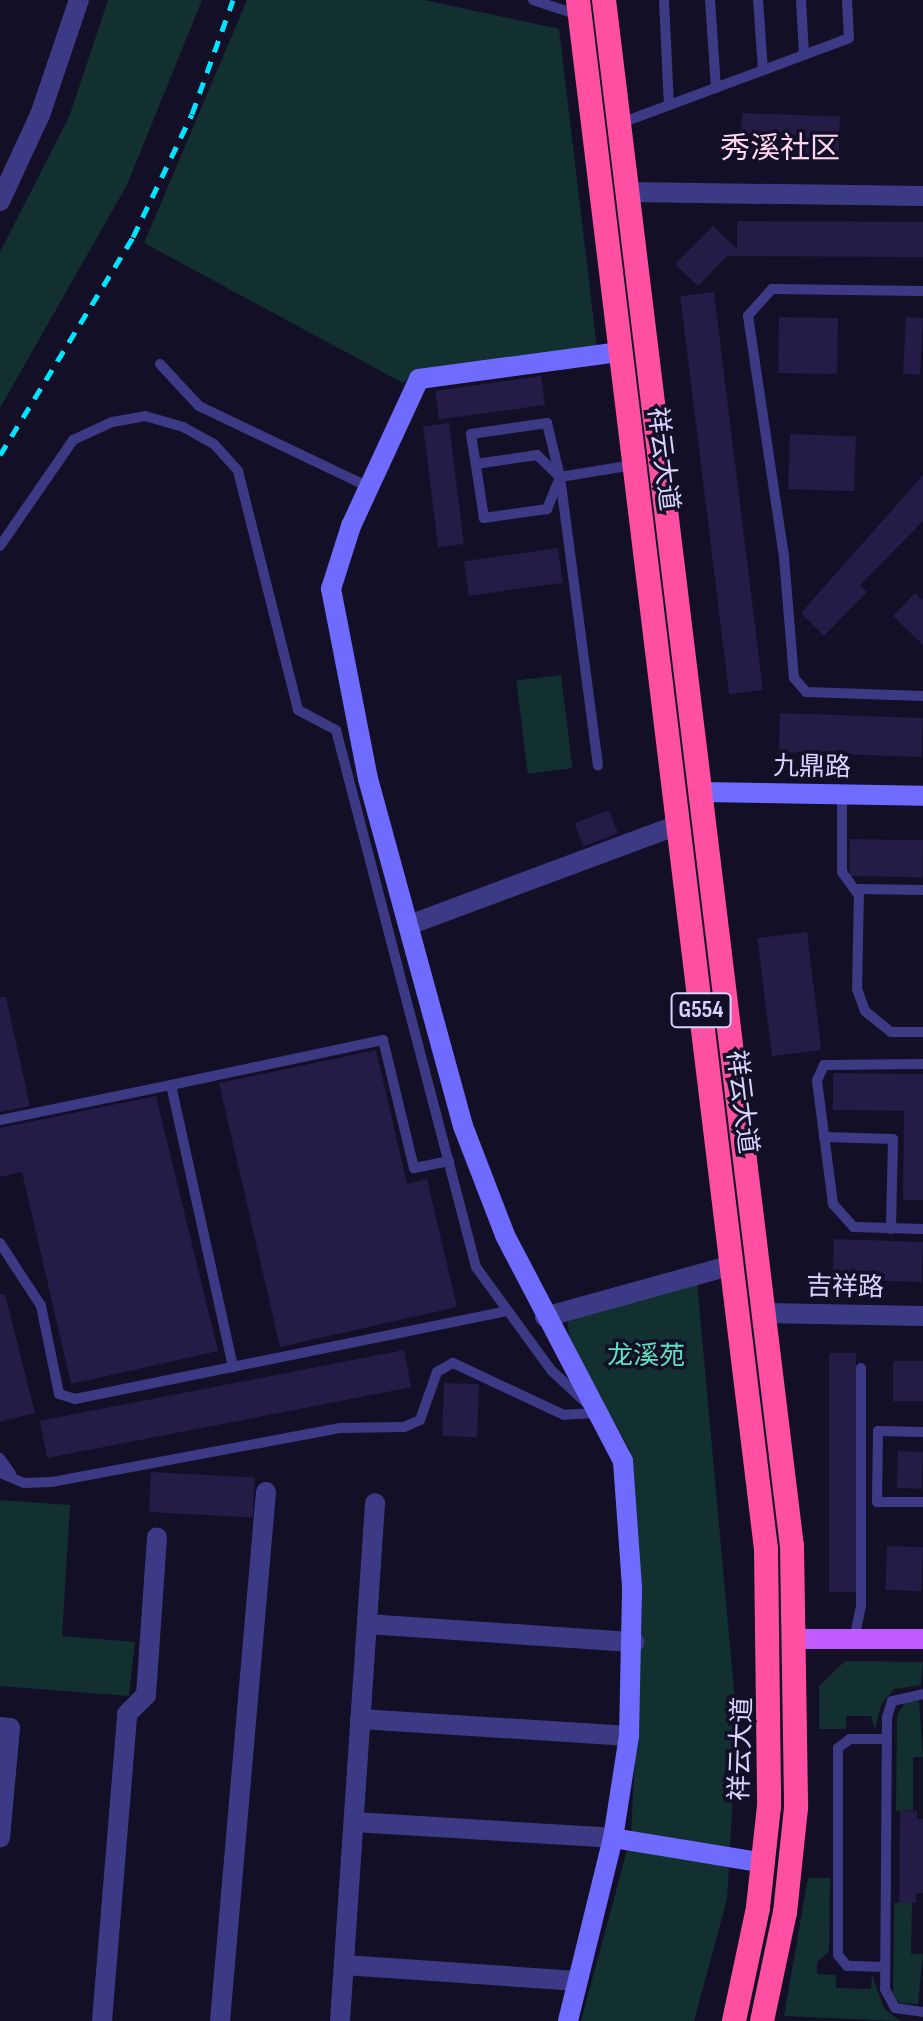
<!DOCTYPE html>
<html>
<head>
<meta charset="utf-8">
<style>
  body { margin:0 }
  #map { position:relative; width:923px; height:2021px; overflow:hidden; background:#130f26; font-family:"Sofia Sans Condensed","Noto Sans SC",sans-serif }
  div>[style] { position:absolute }
  [style*='--x'] { left:calc(var(--x)*1px); top:calc(var(--y)*1px); width:calc(var(--w)*1px); rotate:calc(var(--a)*1deg) }
  .green>* { inset:0; background:#12302f; transform-origin:0 0 }
  .building>* { inset:0; background:#241b47; transform-origin:0 0 }
  .lane>* { height:10px; margin:-5px; padding:0 5px; transform-origin:5px; border-radius:5px; background:#3d3a85 }
  .street>* { height:20px; margin:-10px; padding:0 10px; transform-origin:10px; border-radius:10px; background:#3d3a85 }
  .secondary>* { height:20px; margin:-10px; padding:0 10px; transform-origin:10px; border-radius:10px; background:#6f6bff }
  .primary>* { height:20px; margin:-10px; padding:0 10px; transform-origin:10px; border-radius:10px; background:#c25bff }
  .highway>* { height:24px; margin:-12px; padding:0 12px; transform-origin:12px; border-radius:12px; background:#ff4fa3 }
  .rail>* { height:5px; margin-top:-2.5px; transform-origin:0; background:repeating-linear-gradient(90deg,#00e5ff 0 12px,transparent 0 22px) }
  span { translate:-50% -50%; white-space:nowrap; text-align:center; line-height:1.15; -webkit-text-stroke:7px #130f26; paint-order:stroke }
  .shield-label span { padding:2px 6px; background:#130f26; border:2px solid; border-radius:6px; -webkit-text-stroke-width:0 }
  .shield-label { font-size:24px; color:#d9d4ff; font-weight:700 }
  .street-label { font-size:26px; color:#d9d4ff }
  .park-label { font-size:26px; color:#5fe0c0 }
  .quarter-label { font-size:30px; color:#ffd6f0 }
</style>
</head>
<body>
<div id="map">
  <div class="green">
    <div style="clip-path:polygon(108px 0,202px 0,127px 185px,0 408px,0 252px,69px 117px)"></div>
    <div style="clip-path:polygon(247px 0,425px 0,559px 29px,597px 348px,416px 371px,403px 383px,144px 243px)"></div>
    <div style="left:561px;top:675px;width:94px;height:45px;rotate:83deg"></div>
    <div style="clip-path:polygon(697px 1282px,737px 1723px,727px 1899px,694px 2021px,581px 2021px,631px 1835px,642px 1617px,630px 1450px,570px 1343px,567px 1317px)"></div>
    <div style="clip-path:polygon(0 1500px,70px 1505px,62px 1636px,135px 1642px,129px 1696px,0 1686px)"></div>
    <div style="clip-path:polygon(845px 1661px,923px 1662px,921px 1685px,894px 1689px,881px 1705px,875px 1729px,871px 1716px,846px 1716px,846px 1729px,819px 1729px,819px 1686px)"></div>
    <div style="clip-path:polygon(919px 1701px,923px 1757px,913px 1757px,913px 1810px,896px 1811px,897px 1716px,905px 1702px)"></div>
    <div style="clip-path:polygon(808px 1878px,830px 1878px,829px 1952px,817px 1962px,817px 1974px,836px 1975px,836px 1988px,871px 1989px,872px 1975px,884px 2008px,900px 2021px,784px 2016px)"></div>
    <div style="clip-path:polygon(894px 1903px,912px 1903px,911px 1954px,923px 1954px,918px 2004px,900px 2003px,893px 1994px)"></div>
  </div>
  <div class="building">
    <div style="left:742px;top:113px;width:98px;height:41px;rotate:2deg"></div>
    <div style="clip-path:polygon(737px 221px,923px 222px,923px 257px,727px 256px,698px 286px,675px 264px,713px 226px,737px 249px)"></div>
    <div style="left:714px;top:292px;width:401px;height:34px;rotate:83deg"></div>
    <div style="left:779px;top:317px;width:59px;height:56px;rotate:1deg"></div>
    <div style="left:906px;top:317px;width:17px;height:57px;rotate:3deg"></div>
    <div style="left:541px;top:376px;width:29px;height:107px;rotate:82deg"></div>
    <div style="left:449px;top:423px;width:122px;height:26px;rotate:83deg"></div>
    <div style="left:790px;top:434px;width:66px;height:55px;rotate:2deg"></div>
    <div style="clip-path:polygon(923px 475px,923px 521px,860px 585px,867px 592px,824px 636px,801px 613px)"></div>
    <div style="left:558px;top:548px;width:35px;height:95px;rotate:82deg"></div>
    <div style="clip-path:polygon(915px 593px,923px 601px,923px 645px,893px 616px)"></div>
    <div style="left:780px;top:713px;width:143px;height:39px;rotate:2deg"></div>
    <div style="left:609px;top:810px;width:25px;height:37px;rotate:69deg"></div>
    <div style="left:850px;top:839px;width:73px;height:37px;rotate:1deg"></div>
    <div style="left:807px;top:932px;width:119px;height:50px;rotate:83deg"></div>
    <div style="clip-path:polygon(0 997px,6px 997px,30px 1106px,0 1112px)"></div>
    <div style="clip-path:polygon(376px 1050px,407px 1184px,427px 1179px,457px 1307px,280px 1347px,219px 1083px)"></div>
    <div style="clip-path:polygon(833px 1073px,923px 1074px,923px 1200px,903px 1200px,904px 1111px,833px 1110px)"></div>
    <div style="clip-path:polygon(156px 1096px,218px 1351px,71px 1384px,22px 1172px,0 1177px,0 1128px)"></div>
    <div style="left:834px;top:1239px;width:89px;height:40px;rotate:2deg"></div>
    <div style="clip-path:polygon(0 1294px,5px 1294px,35px 1413px,0 1422px)"></div>
    <div style="left:404px;top:1350px;width:38px;height:371px;rotate:79deg"></div>
    <div style="left:829px;top:1353px;width:27px;height:239px"></div>
    <div style="left:893px;top:1361px;width:30px;height:40px"></div>
    <div style="left:444px;top:1383px;width:35px;height:53px;rotate:2deg"></div>
    <div style="left:898px;top:1451px;width:25px;height:37px;rotate:2deg"></div>
    <div style="left:151px;top:1472px;width:104px;height:40px;rotate:3deg"></div>
    <div style="left:887px;top:1546px;width:36px;height:44px;rotate:2deg"></div>
    <div style="clip-path:polygon(900px 1810px,917px 1811px,917px 1819px,923px 1819px,923px 1893px,916px 1893px,916px 1903px,899px 1903px)"></div>
  </div>
  <div class="lane">
    <div style="--x:533;--y:0;--w:47;--a:18.4"></div>
    <div style="--x:664;--y:0;--w:105;--a:87.3"></div>
    <div style="--x:710;--y:0;--w:88;--a:86.1"></div>
    <div style="--x:758;--y:0;--w:70;--a:85.9"></div>
    <div style="--x:801;--y:0;--w:55;--a:86.9"></div>
    <div style="--x:621;--y:123;--w:243;--a:-20.4"></div>
    <div style="--x:849;--y:38;--w:38;--a:-93"></div>
    <div style="--x:923;--y:291;--w:151;--a:-179.2"></div>
    <div style="--x:772;--y:289;--w:36;--a:132"></div>
    <div style="--x:748;--y:316;--w:244;--a:81.5"></div>
    <div style="--x:784;--y:557;--w:121;--a:85.3"></div>
    <div style="--x:794;--y:678;--w:18;--a:49"></div>
    <div style="--x:806;--y:692;--w:117;--a:2"></div>
    <div style="--x:160;--y:364;--w:57;--a:47.1"></div>
    <div style="--x:199;--y:406;--w:188;--a:25.5"></div>
    <div style="--x:476;--y:464;--w:62;--a:-8.4"></div>
    <div style="--x:537;--y:455;--w:32;--a:44"></div>
    <div style="--x:560;--y:477;--w:35;--a:112"></div>
    <div style="--x:547;--y:509;--w:64;--a:171.9"></div>
    <div style="--x:484;--y:518;--w:85;--a:-98.8"></div>
    <div style="--x:471;--y:434;--w:77;--a:-8.2"></div>
    <div style="--x:547;--y:423;--w:56;--a:76.5"></div>
    <div style="--x:560;--y:477;--w:291;--a:82.5"></div>
    <div style="--x:560;--y:477;--w:74;--a:-9.3"></div>
    <div style="--x:0;--y:546;--w:129;--a:-55.4"></div>
    <div style="--x:73;--y:440;--w:43;--a:-24.8"></div>
    <div style="--x:112;--y:422;--w:34;--a:-10"></div>
    <div style="--x:145;--y:416;--w:40;--a:16"></div>
    <div style="--x:183;--y:427;--w:35;--a:29"></div>
    <div style="--x:214;--y:444;--w:36;--a:48"></div>
    <div style="--x:238;--y:471;--w:246;--a:75.9"></div>
    <div style="--x:298;--y:710;--w:43;--a:27.8"></div>
    <div style="--x:336;--y:730;--w:555;--a:75.39"></div>
    <div style="--x:476;--y:1267;--w:127;--a:53.9"></div>
    <div style="--x:551;--y:1370;--w:63;--a:43.1"></div>
    <div style="--x:597;--y:1413;--w:33;--a:177"></div>
    <div style="--x:564;--y:1415;--w:123;--a:-154.9"></div>
    <div style="--x:453;--y:1363;--w:18;--a:151"></div>
    <div style="--x:437;--y:1372;--w:51;--a:109.5"></div>
    <div style="--x:420;--y:1420;--w:17;--a:156"></div>
    <div style="--x:404;--y:1427;--w:64;--a:179.1"></div>
    <div style="--x:340;--y:1428;--w:294;--a:169.4"></div>
    <div style="--x:51;--y:1482;--w:27;--a:178"></div>
    <div style="--x:24;--y:1483;--w:26;--a:-157"></div>
    <div style="--x:842;--y:794;--w:78;--a:90"></div>
    <div style="--x:842;--y:872;--w:29;--a:54"></div>
    <div style="--x:923;--y:890;--w:64;--a:-179.1"></div>
    <div style="--x:859;--y:889;--w:100;--a:91.1"></div>
    <div style="--x:857;--y:989;--w:23;--a:70"></div>
    <div style="--x:865;--y:1011;--w:33;--a:39"></div>
    <div style="--x:891;--y:1032;--w:32;--a:0"></div>
    <div style="--x:923;--y:1064;--w:99;--a:179.4"></div>
    <div style="--x:824;--y:1065;--w:17;--a:114"></div>
    <div style="--x:817;--y:1081;--w:124;--a:82.6"></div>
    <div style="--x:833;--y:1204;--w:31;--a:48"></div>
    <div style="--x:854;--y:1227;--w:69;--a:1.7"></div>
    <div style="--x:171;--y:1085;--w:217;--a:-12"></div>
    <div style="--x:383;--y:1040;--w:132;--a:76.4"></div>
    <div style="--x:414;--y:1168;--w:36;--a:-11"></div>
    <div style="--x:0;--y:1120;--w:175;--a:-11.6"></div>
    <div style="--x:171;--y:1085;--w:289;--a:77.6"></div>
    <div style="--x:824;--y:1137;--w:69;--a:1.7"></div>
    <div style="--x:893;--y:1139;--w:90;--a:91.3"></div>
    <div style="--x:0;--y:1243;--w:75;--a:56.9"></div>
    <div style="--x:41;--y:1306;--w:90;--a:78.4"></div>
    <div style="--x:59;--y:1394;--w:17;--a:17"></div>
    <div style="--x:75;--y:1399;--w:438;--a:-11.5"></div>
    <div style="--x:923;--y:1432;--w:45;--a:-178.7"></div>
    <div style="--x:878;--y:1431;--w:71;--a:90.8"></div>
    <div style="--x:877;--y:1502;--w:46;--a:0"></div>
    <div style="--x:0;--y:1458;--w:19;--a:55"></div>
    <div style="--x:854;--y:1639;--w:35;--a:-78"></div>
    <div style="--x:861;--y:1605;--w:237;--a:-90"></div>
    <div style="--x:923;--y:1694;--w:32;--a:167"></div>
    <div style="--x:892;--y:1701;--w:17;--a:107"></div>
    <div style="--x:887;--y:1717;--w:272;--a:90.4"></div>
    <div style="--x:885;--y:1989;--w:21;--a:62"></div>
    <div style="--x:895;--y:2008;--w:28;--a:8"></div>
    <div style="--x:885;--y:1967;--w:38;--a:-178"></div>
    <div style="--x:847;--y:1966;--w:14;--a:-129"></div>
    <div style="--x:838;--y:1955;--w:207;--a:-90"></div>
    <div style="--x:838;--y:1748;--w:15;--a:-37"></div>
    <div style="--x:850;--y:1739;--w:37;--a:0"></div>
  </div>
  <div class="street">
    <div style="--x:628;--y:192;--w:295;--a:0.8"></div>
    <div style="--x:0;--y:201;--w:95;--a:-65.1"></div>
    <div style="--x:40;--y:115;--w:121;--a:-71.3"></div>
    <div style="--x:409;--y:925;--w:287;--a:-20.4"></div>
    <div style="--x:765;--y:1313;--w:158;--a:1.1"></div>
    <div style="--x:545;--y:1317;--w:195;--a:-15.5"></div>
    <div style="--x:367;--y:1624;--w:268;--a:3.9"></div>
    <div style="--x:360;--y:1719;--w:270;--a:3.6"></div>
    <div style="--x:0;--y:1727;--w:10;--a:6"></div>
    <div style="--x:10;--y:1728;--w:110;--a:95.2"></div>
    <div style="--x:354;--y:1822;--w:259;--a:3.5"></div>
    <div style="--x:344;--y:1965;--w:234;--a:3.9"></div>
    <div style="--x:102;--y:2021;--w:308;--a:-85.3"></div>
    <div style="--x:127;--y:1714;--w:27;--a:-45"></div>
    <div style="--x:146;--y:1695;--w:158;--a:-86"></div>
    <div style="--x:220;--y:2021;--w:531;--a:-85.03"></div>
    <div style="--x:340;--y:2021;--w:519;--a:-86.13"></div>
  </div>
  <div class="secondary">
    <div style="--x:701;--y:792;--w:222;--a:1"></div>
    <div style="--x:613;--y:1838;--w:153;--a:9.4"></div>
    <div style="--x:568;--y:2021;--w:188;--a:-76.2"></div>
    <div style="--x:613;--y:1838;--w:103;--a:-81.1"></div>
    <div style="--x:629;--y:1736;--w:149;--a:-88.8"></div>
    <div style="--x:632;--y:1587;--w:126;--a:-94.1"></div>
    <div style="--x:623;--y:1461;--w:255;--a:-117.6"></div>
    <div style="--x:505;--y:1235;--w:117;--a:-111.1"></div>
    <div style="--x:463;--y:1126;--w:360;--a:-105.3"></div>
    <div style="--x:368;--y:779;--w:194;--a:-101"></div>
    <div style="--x:331;--y:589;--w:66;--a:-72.4"></div>
    <div style="--x:351;--y:526;--w:162;--a:-65.2"></div>
    <div style="--x:419;--y:379;--w:203;--a:-7.7"></div>
  </div>
  <div class="primary">
    <div style="--x:798;--y:1639;--w:125;--a:0"></div>
  </div>
  <div class="highway">
    <div style="--x:578;--y:0;--w:1559;--a:83.08"></div>
    <div style="--x:766;--y:1548;--w:258;--a:89.3"></div>
    <div style="--x:769;--y:1806;--w:103;--a:96.2"></div>
    <div style="--x:758;--y:1908;--w:116;--a:102"></div>
    <div style="--x:604;--y:0;--w:1557;--a:83.07"></div>
    <div style="--x:792;--y:1546;--w:262;--a:89.1"></div>
    <div style="--x:796;--y:1808;--w:105;--a:96"></div>
    <div style="--x:785;--y:1912;--w:111;--a:101.9"></div>
  </div>
  <div class="rail">
    <div style="--x:0;--y:455;--w:255;--a:-58.6"></div>
    <div style="--x:133;--y:237;--w:136;--a:-64.4"></div>
    <div style="--x:192;--y:114;--w:121;--a:-70.2"></div>
  </div>
  <div class="shield-label">
    <span style="left:701px;top:1010px">G554</span>
  </div>
  <div class="street-label">
    <span style="left:662px;top:459px;rotate:83deg">祥云大道</span>
    <span style="left:812px;top:768px;rotate:1deg">九鼎路</span>
    <span style="left:741px;top:1102px;rotate:83deg">祥云大道</span>
    <span style="left:845px;top:1288px;rotate:1deg">吉祥路</span>
    <span style="left:742px;top:1749px;rotate:-88deg">祥云大道</span>
  </div>
  <div class="park-label">
    <span style="left:646px;top:1357px">龙溪苑</span>
  </div>
  <div class="quarter-label">
    <span style="left:780px;top:149px">秀溪社区</span>
  </div>
</div>
</body>
</html>
